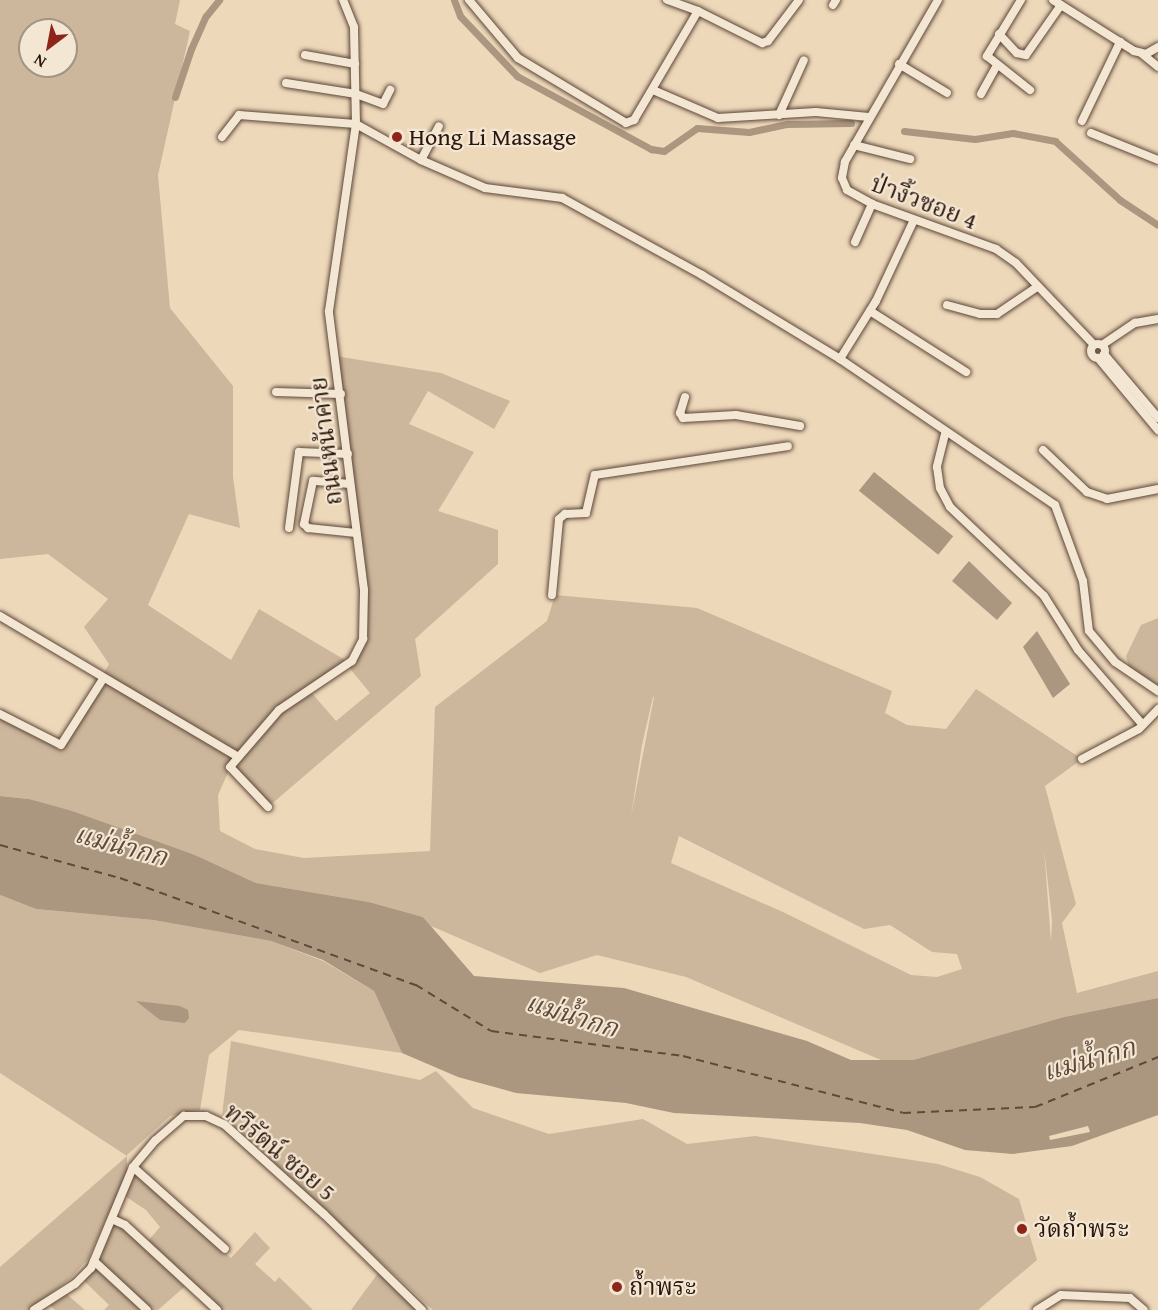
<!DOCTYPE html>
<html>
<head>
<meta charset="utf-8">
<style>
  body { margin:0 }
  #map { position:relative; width:1158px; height:1310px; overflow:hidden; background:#edd8ba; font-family:"Gentium Book Plus","Noto Serif Thai",serif }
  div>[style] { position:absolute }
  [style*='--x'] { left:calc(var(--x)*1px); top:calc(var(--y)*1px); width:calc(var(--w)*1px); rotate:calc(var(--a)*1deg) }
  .green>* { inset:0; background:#ccb79c }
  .water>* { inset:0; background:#ab967f; transform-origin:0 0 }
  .pier>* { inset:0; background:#edd8ba }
  .canal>* { height:7px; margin:-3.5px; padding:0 3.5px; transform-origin:3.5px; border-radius:3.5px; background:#ab967f }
  .ferry>* { height:1.5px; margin-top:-0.75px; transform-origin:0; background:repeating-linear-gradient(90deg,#5e493a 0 8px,transparent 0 14px) }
  .roads { filter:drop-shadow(0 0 2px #5c4638) drop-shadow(0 0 2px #5c4638) }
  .minor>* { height:8px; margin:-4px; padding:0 4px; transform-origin:4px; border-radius:4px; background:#f3e6d2 }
  .minor>.ring { margin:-4px; padding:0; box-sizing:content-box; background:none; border:8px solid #f3e6d2; border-radius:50% }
  .dots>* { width:16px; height:16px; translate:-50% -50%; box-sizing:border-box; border:3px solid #f3e6d2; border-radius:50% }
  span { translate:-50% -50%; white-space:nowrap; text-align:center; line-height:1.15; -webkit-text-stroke:4.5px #f3e6d2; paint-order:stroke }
  .poi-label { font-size:24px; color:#2b160c }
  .left { translate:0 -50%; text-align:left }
  .street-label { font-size:24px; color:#2b160c }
  .water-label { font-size:26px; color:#5e493a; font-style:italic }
  .north { position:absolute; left:18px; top:18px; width:60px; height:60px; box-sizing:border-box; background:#f3e6d2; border:2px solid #a39383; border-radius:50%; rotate:212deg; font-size:16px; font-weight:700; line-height:24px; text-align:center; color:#2b160c }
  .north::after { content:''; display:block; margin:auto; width:21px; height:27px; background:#8f2418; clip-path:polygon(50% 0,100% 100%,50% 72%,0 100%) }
</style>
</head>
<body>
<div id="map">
  <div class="green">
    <div style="clip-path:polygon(evenodd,0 0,180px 0,175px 24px,190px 31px,158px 175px,170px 308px,233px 386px,233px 477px,240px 528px,189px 514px,148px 605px,231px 660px,259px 609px,350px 663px,363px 639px,363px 617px,335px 356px,441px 373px,510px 401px,494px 429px,428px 391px,409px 424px,474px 452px,438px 511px,498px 530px,498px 564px,415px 639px,421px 676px,268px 807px,230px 768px,218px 795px,220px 831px,255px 849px,304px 858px,430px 851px,435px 707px,547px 621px,555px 595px,697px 608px,892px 691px,885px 713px,907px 725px,946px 729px,976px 689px,1082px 759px,1045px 786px,1076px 904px,1062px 923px,1077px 993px,1158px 971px,1158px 998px,1064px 1017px,913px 1060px,881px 1060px,686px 977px,597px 955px,540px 973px,431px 926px,423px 917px,369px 902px,256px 883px,195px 855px,29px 799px,0 796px,0 711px,59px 750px,109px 664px,84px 627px,108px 599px,48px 554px,0 559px,0 0,30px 30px,66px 30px,66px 66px,30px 66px,30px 30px,0 0,347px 665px,370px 693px,336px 721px,310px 691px,347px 665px,0 0,653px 697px,654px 697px,631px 816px,642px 745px,653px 697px,0 0,679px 836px,864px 929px,890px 925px,932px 952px,957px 954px,962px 969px,937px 977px,911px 975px,783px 912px,671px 863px,679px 836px,0 0,1044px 848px,1052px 920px,1051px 942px,1044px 848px)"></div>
    <div style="clip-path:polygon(1158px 618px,1158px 691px,1130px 672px,1126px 656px,1141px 625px)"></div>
    <div style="clip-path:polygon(0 895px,36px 909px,153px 920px,271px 941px,323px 961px,374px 991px,402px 1053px,239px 1030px,209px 1055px,200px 1110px,170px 1116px,127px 1155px,127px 1173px,88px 1259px,71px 1278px,29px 1310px,0 1310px,0 1267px,127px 1156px,0 1073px)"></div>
    <div style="clip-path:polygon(231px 1041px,420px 1080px,436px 1071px,473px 1108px,549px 1134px,643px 1119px,687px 1144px,755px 1136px,938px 1164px,980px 1177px,1019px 1199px,1037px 1260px,978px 1310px,433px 1310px,222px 1115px)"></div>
    <div style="clip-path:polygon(135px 1175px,231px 1258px,255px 1232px,270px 1248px,255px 1264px,275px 1282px,279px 1277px,313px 1310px,218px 1310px,190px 1282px,158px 1310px,104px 1310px,109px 1305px,81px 1278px,91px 1268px,112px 1219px,183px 1276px,148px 1241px,160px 1227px,146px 1210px,125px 1196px)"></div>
    <div style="clip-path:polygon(381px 1269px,422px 1310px,351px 1310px)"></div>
    <div style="clip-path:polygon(63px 1291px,85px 1310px,55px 1310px,45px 1301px)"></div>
  </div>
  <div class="water">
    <div style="left:874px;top:472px;width:102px;height:24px;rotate:39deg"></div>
    <div style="clip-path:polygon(969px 561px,1012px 603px,997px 620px,952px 581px)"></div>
    <div style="clip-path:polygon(1037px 631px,1070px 684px,1053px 698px,1023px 647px)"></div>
    <div style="clip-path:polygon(0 796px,29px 799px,72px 811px,195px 855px,256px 883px,369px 902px,423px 917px,474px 976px,624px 988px,807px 1041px,851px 1060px,913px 1060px,1064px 1017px,1158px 998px,1158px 1115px,1072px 1146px,1013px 1154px,965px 1150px,907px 1130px,860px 1123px,674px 1113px,626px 1103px,516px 1093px,458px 1077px,402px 1053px,374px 991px,323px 960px,271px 941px,153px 920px,36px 909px,0 895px)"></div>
    <div style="clip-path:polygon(136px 1001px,180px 1006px,188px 1010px,189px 1018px,185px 1023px,160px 1020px)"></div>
  </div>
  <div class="pier">
    <div style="clip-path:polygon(1088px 1126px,1090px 1132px,1050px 1140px,1049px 1136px)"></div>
  </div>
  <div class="canal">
    <div style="--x:454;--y:0;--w:17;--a:69"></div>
    <div style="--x:460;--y:16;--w:83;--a:46.5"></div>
    <div style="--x:517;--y:76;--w:153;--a:28.6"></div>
    <div style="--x:651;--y:149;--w:13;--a:9"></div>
    <div style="--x:664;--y:151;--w:40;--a:-34.9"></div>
    <div style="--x:697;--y:128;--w:52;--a:4.4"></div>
    <div style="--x:749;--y:132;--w:39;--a:-12"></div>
    <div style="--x:787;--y:124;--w:64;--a:-0.9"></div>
    <div style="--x:175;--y:97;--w:51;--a:-71.6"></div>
    <div style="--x:191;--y:49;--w:36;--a:-66"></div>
    <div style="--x:206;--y:16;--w:21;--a:-51"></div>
    <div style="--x:904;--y:131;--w:71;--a:6.4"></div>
    <div style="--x:975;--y:139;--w:38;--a:-9"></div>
    <div style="--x:1013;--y:133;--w:43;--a:10.8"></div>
    <div style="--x:1055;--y:141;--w:88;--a:42.2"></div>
    <div style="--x:1120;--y:200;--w:45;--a:33.3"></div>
  </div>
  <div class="ferry">
    <div style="--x:0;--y:845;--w:124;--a:15.4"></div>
    <div style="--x:120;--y:878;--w:315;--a:19.9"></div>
    <div style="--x:416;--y:985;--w:88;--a:31.5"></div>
    <div style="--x:491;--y:1031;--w:194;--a:7.4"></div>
    <div style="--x:683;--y:1056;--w:227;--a:14.5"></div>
    <div style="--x:903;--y:1113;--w:132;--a:-2.6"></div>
    <div style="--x:1035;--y:1107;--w:133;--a:-22.1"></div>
  </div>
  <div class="roads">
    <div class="minor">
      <div style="--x:469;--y:0;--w:76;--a:49.8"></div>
      <div style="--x:518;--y:58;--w:126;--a:31"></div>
      <div style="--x:626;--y:123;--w:9;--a:-21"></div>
      <div style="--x:634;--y:120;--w:126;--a:-59.6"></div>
      <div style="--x:698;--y:11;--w:33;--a:-160"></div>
      <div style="--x:938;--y:0;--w:187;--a:119.9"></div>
      <div style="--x:845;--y:162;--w:16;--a:101"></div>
      <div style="--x:842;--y:178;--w:13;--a:67"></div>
      <div style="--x:847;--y:190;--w:29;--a:29"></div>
      <div style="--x:872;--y:204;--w:132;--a:19.9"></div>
      <div style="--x:996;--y:249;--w:24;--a:35"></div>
      <div style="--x:1016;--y:263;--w:113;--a:46.4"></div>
      <div style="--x:1021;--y:0;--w:66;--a:121.3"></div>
      <div style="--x:987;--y:56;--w:55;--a:38.3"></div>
      <div style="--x:1053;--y:0;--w:96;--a:32.2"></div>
      <div style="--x:1134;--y:51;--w:12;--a:14"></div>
      <div style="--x:1146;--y:54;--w:14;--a:-30"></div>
      <div style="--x:833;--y:5;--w:6;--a:-59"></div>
      <div style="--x:698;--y:11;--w:72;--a:26.6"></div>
      <div style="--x:762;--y:43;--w:6;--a:-18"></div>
      <div style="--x:768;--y:41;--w:51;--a:-52.9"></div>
      <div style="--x:999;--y:34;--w:26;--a:47"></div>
      <div style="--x:1017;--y:53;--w:9;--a:13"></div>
      <div style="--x:1026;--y:55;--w:61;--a:-55"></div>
      <div style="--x:1141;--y:53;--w:22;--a:39"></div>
      <div style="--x:305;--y:55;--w:51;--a:10.2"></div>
      <div style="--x:899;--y:64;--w:56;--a:31.1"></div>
      <div style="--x:286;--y:83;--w:71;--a:8.9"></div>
      <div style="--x:356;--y:94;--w:29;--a:20"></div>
      <div style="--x:383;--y:104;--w:16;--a:-63"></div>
      <div style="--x:653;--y:90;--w:71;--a:23.3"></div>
      <div style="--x:718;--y:118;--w:98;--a:-3.5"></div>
      <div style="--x:816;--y:112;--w:53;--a:5.4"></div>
      <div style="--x:981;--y:94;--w:33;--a:-61"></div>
      <div style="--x:779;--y:115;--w:60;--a:-65.6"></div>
      <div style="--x:1082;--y:121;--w:88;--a:-64.3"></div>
      <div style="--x:1091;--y:133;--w:72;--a:21.9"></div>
      <div style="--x:222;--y:137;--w:28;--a:-52"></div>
      <div style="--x:239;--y:115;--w:117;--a:4.4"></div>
      <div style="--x:356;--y:124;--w:74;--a:29"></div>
      <div style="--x:421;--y:160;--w:70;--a:23.6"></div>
      <div style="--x:485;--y:188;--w:78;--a:7.4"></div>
      <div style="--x:562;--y:198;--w:160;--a:28.8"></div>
      <div style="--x:702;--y:275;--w:162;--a:31.3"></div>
      <div style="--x:840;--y:359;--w:260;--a:34.2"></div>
      <div style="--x:1055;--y:505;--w:81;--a:69.8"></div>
      <div style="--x:1083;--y:581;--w:50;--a:83.2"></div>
      <div style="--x:1089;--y:631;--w:40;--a:50"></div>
      <div style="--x:1115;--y:662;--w:52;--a:34"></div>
      <div style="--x:854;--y:145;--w:58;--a:14"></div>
      <div style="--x:421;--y:160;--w:38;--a:-62"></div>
      <div style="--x:855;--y:242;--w:42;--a:-65.9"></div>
      <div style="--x:947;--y:305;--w:34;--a:15"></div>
      <div style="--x:980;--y:314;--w:17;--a:0"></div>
      <div style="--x:997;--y:314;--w:48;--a:-34"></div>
      <div style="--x:870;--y:311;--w:114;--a:32.4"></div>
      <div class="ring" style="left:1091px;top:344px;width:6px;height:6px"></div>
      <div style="--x:1102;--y:345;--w:40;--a:-34"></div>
      <div style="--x:1135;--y:323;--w:23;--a:-10"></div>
      <div style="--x:1104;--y:354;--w:84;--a:49.8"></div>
      <div style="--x:1098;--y:358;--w:94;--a:50.2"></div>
      <div style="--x:840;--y:359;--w:68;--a:-58.2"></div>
      <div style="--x:876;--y:301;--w:89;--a:-64.9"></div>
      <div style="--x:276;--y:392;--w:65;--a:1.8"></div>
      <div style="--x:685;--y:397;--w:17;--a:107"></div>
      <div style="--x:680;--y:413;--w:6;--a:59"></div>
      <div style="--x:683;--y:418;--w:53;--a:-3.2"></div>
      <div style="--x:736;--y:415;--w:65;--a:9.8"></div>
      <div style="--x:945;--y:434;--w:34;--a:104"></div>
      <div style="--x:937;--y:467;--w:21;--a:82"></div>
      <div style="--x:940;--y:488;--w:21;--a:62"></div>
      <div style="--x:950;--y:507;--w:129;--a:43.4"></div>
      <div style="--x:1044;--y:596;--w:64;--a:57.8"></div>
      <div style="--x:1078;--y:650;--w:99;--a:49.1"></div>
      <div style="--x:1043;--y:450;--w:61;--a:43.7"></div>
      <div style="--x:1087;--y:492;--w:21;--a:19"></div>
      <div style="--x:1107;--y:499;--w:52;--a:-11.1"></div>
      <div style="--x:350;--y:484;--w:37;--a:-175"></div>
      <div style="--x:313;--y:481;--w:44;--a:101.8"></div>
      <div style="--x:304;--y:524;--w:6;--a:45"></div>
      <div style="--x:308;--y:528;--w:48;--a:5.9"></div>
      <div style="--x:289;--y:528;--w:77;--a:-82.5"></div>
      <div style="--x:299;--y:452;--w:49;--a:2.3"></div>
      <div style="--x:552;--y:595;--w:76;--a:-84.7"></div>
      <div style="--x:559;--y:519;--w:8;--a:-40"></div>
      <div style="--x:565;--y:514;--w:21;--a:-3"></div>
      <div style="--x:586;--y:513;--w:39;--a:-77"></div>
      <div style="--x:595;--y:475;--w:195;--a:-8.5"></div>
      <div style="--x:0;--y:616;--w:275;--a:30.6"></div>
      <div style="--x:0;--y:714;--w:68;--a:26.9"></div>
      <div style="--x:61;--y:745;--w:78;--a:-57.5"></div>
      <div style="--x:1082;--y:759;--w:64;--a:-27.8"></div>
      <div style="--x:1139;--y:729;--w:28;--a:-46"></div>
      <div style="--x:268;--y:807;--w:55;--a:-133.5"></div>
      <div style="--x:230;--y:767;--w:75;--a:-49.3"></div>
      <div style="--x:279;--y:710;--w:88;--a:-33.9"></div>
      <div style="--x:352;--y:661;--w:25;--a:-63"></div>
      <div style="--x:363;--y:639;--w:49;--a:-88.8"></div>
      <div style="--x:364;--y:590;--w:281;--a:-97.2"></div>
      <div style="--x:329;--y:311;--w:189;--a:-81.8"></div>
      <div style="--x:356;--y:124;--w:97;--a:-91.2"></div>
      <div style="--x:354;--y:27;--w:29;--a:-112"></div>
      <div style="--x:133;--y:1167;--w:123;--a:41.7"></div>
      <div style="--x:112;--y:1219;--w:14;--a:25"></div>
      <div style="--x:125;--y:1225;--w:125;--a:42.7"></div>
      <div style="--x:94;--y:1261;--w:72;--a:42.8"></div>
      <div style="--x:34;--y:1310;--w:49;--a:-32.4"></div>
      <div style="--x:75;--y:1284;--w:23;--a:-45"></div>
      <div style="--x:91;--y:1268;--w:109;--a:-67.4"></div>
      <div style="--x:133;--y:1167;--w:35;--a:-50"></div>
      <div style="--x:156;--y:1140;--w:37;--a:-41"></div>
      <div style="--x:184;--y:1116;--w:22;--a:0"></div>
      <div style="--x:206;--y:1116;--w:21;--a:25"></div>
      <div style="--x:225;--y:1125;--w:133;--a:42"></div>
      <div style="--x:324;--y:1214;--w:137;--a:44.4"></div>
      <div style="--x:1037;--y:1310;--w:28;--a:-32"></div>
      <div style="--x:1061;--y:1295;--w:69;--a:2.5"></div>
      <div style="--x:1130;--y:1298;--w:18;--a:41"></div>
    </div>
  </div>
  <div class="dots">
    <div style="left:397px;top:137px;background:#8f2418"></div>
    <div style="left:1022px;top:1229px;background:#8f2418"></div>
    <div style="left:617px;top:1287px;background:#8f2418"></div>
  </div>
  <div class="poi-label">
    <span class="left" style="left:409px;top:137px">Hong Li Massage</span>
    <span class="left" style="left:1034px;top:1229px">วัดถ้ำพระ</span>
    <span class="left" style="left:629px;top:1287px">ถ้ำพระ</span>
  </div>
  <div class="street-label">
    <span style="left:924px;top:202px;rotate:21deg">ป่างิ้วซอย 4</span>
    <span style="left:326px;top:441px;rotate:-97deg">ถนนหน้าค่าย</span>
    <span style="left:280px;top:1152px;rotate:40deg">ทวีรัตน์ ซอย 5</span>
  </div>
  <div class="water-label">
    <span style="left:121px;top:845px;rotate:15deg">แม่น้ำกก</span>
    <span style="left:572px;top:1015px;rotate:17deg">แม่น้ำกก</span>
    <span style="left:1089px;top:1059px;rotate:-16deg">แม่น้ำกก</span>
  </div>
  <div class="north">N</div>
</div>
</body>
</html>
